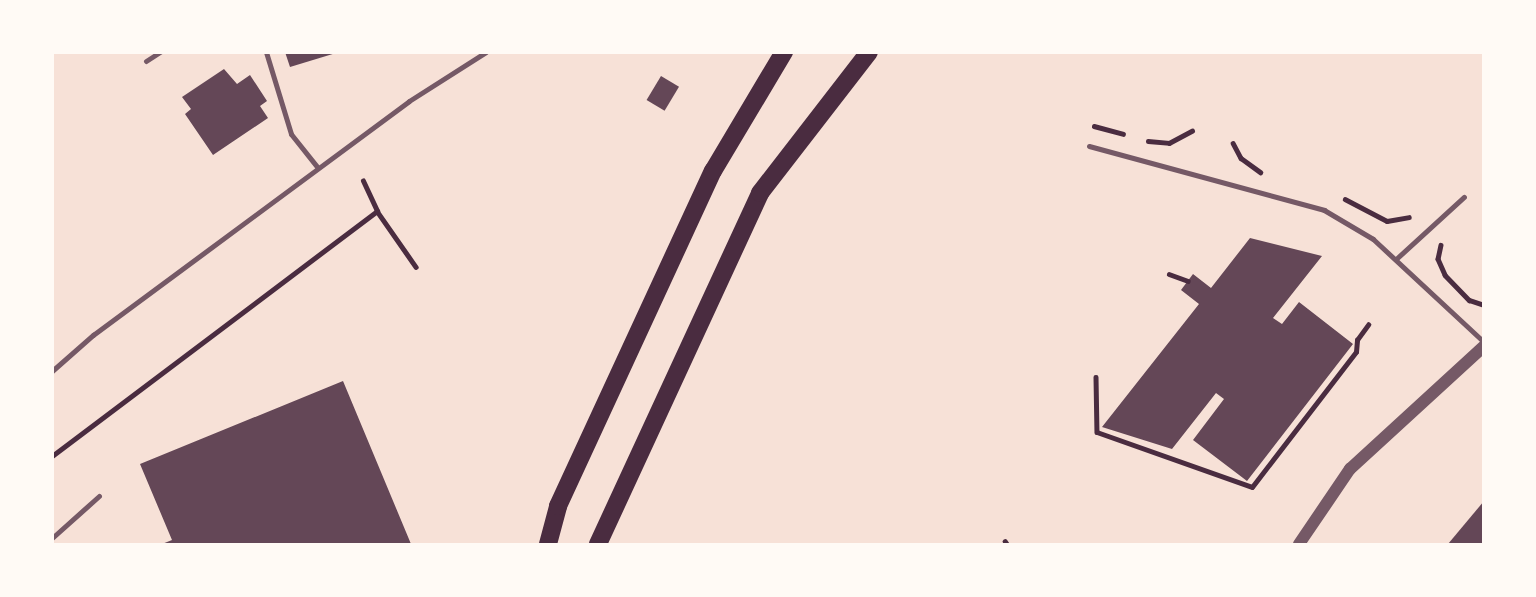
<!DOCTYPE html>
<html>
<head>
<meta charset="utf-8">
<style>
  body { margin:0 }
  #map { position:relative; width:1536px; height:597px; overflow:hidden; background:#f7e1d7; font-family:"Public Sans",sans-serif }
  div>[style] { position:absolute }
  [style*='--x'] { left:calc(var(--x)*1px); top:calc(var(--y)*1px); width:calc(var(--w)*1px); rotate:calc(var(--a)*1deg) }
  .building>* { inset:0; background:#644757; transform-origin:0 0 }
  .path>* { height:4.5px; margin:-2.25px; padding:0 2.25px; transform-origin:2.25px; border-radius:2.25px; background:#4a2c40 }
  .service>* { height:5px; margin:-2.5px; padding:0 2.5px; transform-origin:2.5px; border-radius:2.5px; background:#755966 }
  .tertiary>* { height:12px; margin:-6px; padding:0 6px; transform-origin:6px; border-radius:6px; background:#755966 }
  .primary>* { height:18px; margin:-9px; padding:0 9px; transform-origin:9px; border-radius:9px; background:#4a2c40 }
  span { translate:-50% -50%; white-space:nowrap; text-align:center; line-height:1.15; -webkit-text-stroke:5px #fffaf5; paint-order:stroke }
  .frame { position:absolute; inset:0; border:54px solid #fffaf5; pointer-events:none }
</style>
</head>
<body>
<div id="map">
  <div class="building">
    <div style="clip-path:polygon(285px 52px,336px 52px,336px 53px,290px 67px)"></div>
    <div style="clip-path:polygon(224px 69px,237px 84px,250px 75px,267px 101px,260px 106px,268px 118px,213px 155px,185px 114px,191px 109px,182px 97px)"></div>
    <div style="left:661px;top:76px;width:21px;height:28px;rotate:31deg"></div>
    <div style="clip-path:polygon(1250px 238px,1322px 256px,1273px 318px,1282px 324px,1299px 302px,1353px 344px,1247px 481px,1193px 440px,1224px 399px,1216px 393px,1172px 449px,1102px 427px,1199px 304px,1181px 290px,1193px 274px,1211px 288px)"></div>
    <div style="clip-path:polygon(343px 381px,411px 544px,162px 544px,172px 540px,140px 464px)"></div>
    <div style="clip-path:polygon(1484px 501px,1484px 544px,1448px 544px)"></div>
  </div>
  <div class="path">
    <div style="--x:1094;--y:126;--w:30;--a:15"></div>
    <div style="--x:1148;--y:141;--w:21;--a:5"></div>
    <div style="--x:1169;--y:143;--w:26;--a:-28"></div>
    <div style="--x:1233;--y:143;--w:17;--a:62"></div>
    <div style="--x:1241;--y:158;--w:24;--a:36"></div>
    <div style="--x:1345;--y:199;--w:47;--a:27.6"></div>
    <div style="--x:1387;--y:221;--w:22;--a:-10"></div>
    <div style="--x:377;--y:211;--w:68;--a:55.1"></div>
    <div style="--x:1441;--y:245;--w:14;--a:102"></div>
    <div style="--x:1438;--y:259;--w:17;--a:66"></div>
    <div style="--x:1445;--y:275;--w:35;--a:46"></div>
    <div style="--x:1469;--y:300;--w:16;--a:18"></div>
    <div style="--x:1169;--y:274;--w:20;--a:20"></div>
    <div style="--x:1096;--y:377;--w:55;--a:89"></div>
    <div style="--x:1097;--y:432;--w:164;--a:19.5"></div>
    <div style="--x:1252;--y:487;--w:170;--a:-52.4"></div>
    <div style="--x:1356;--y:352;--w:12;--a:-85"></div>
    <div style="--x:1357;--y:340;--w:19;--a:-54"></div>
    <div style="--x:52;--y:456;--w:407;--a:-37"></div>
    <div style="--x:377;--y:211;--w:33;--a:-115"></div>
    <div style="--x:1005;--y:541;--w:4;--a:56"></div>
  </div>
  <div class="service">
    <div style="--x:266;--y:52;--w:86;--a:73"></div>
    <div style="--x:291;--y:134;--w:43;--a:51.5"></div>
    <div style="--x:146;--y:61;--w:17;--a:-33"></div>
    <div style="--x:1089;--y:146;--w:244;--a:15.2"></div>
    <div style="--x:1324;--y:210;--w:57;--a:30.6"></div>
    <div style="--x:1373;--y:239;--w:151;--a:42.9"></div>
    <div style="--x:1396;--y:259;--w:92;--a:-42.4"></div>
    <div style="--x:52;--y:371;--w:55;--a:-41.3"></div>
    <div style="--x:93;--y:335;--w:393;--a:-36.5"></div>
    <div style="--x:409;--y:101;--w:91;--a:-32.5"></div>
    <div style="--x:52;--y:538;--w:63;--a:-41.8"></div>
  </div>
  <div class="tertiary">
    <div style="--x:1299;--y:544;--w:91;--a:-55.8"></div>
    <div style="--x:1350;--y:469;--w:182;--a:-42.5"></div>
  </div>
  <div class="primary">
    <div style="--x:548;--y:544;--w:39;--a:-75"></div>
    <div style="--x:558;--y:506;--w:369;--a:-65.2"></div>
    <div style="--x:713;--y:171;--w:139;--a:-59.2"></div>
    <div style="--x:598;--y:544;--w:387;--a:-65.2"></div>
    <div style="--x:760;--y:193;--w:178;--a:-52.3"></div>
  </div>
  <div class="frame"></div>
</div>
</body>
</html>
